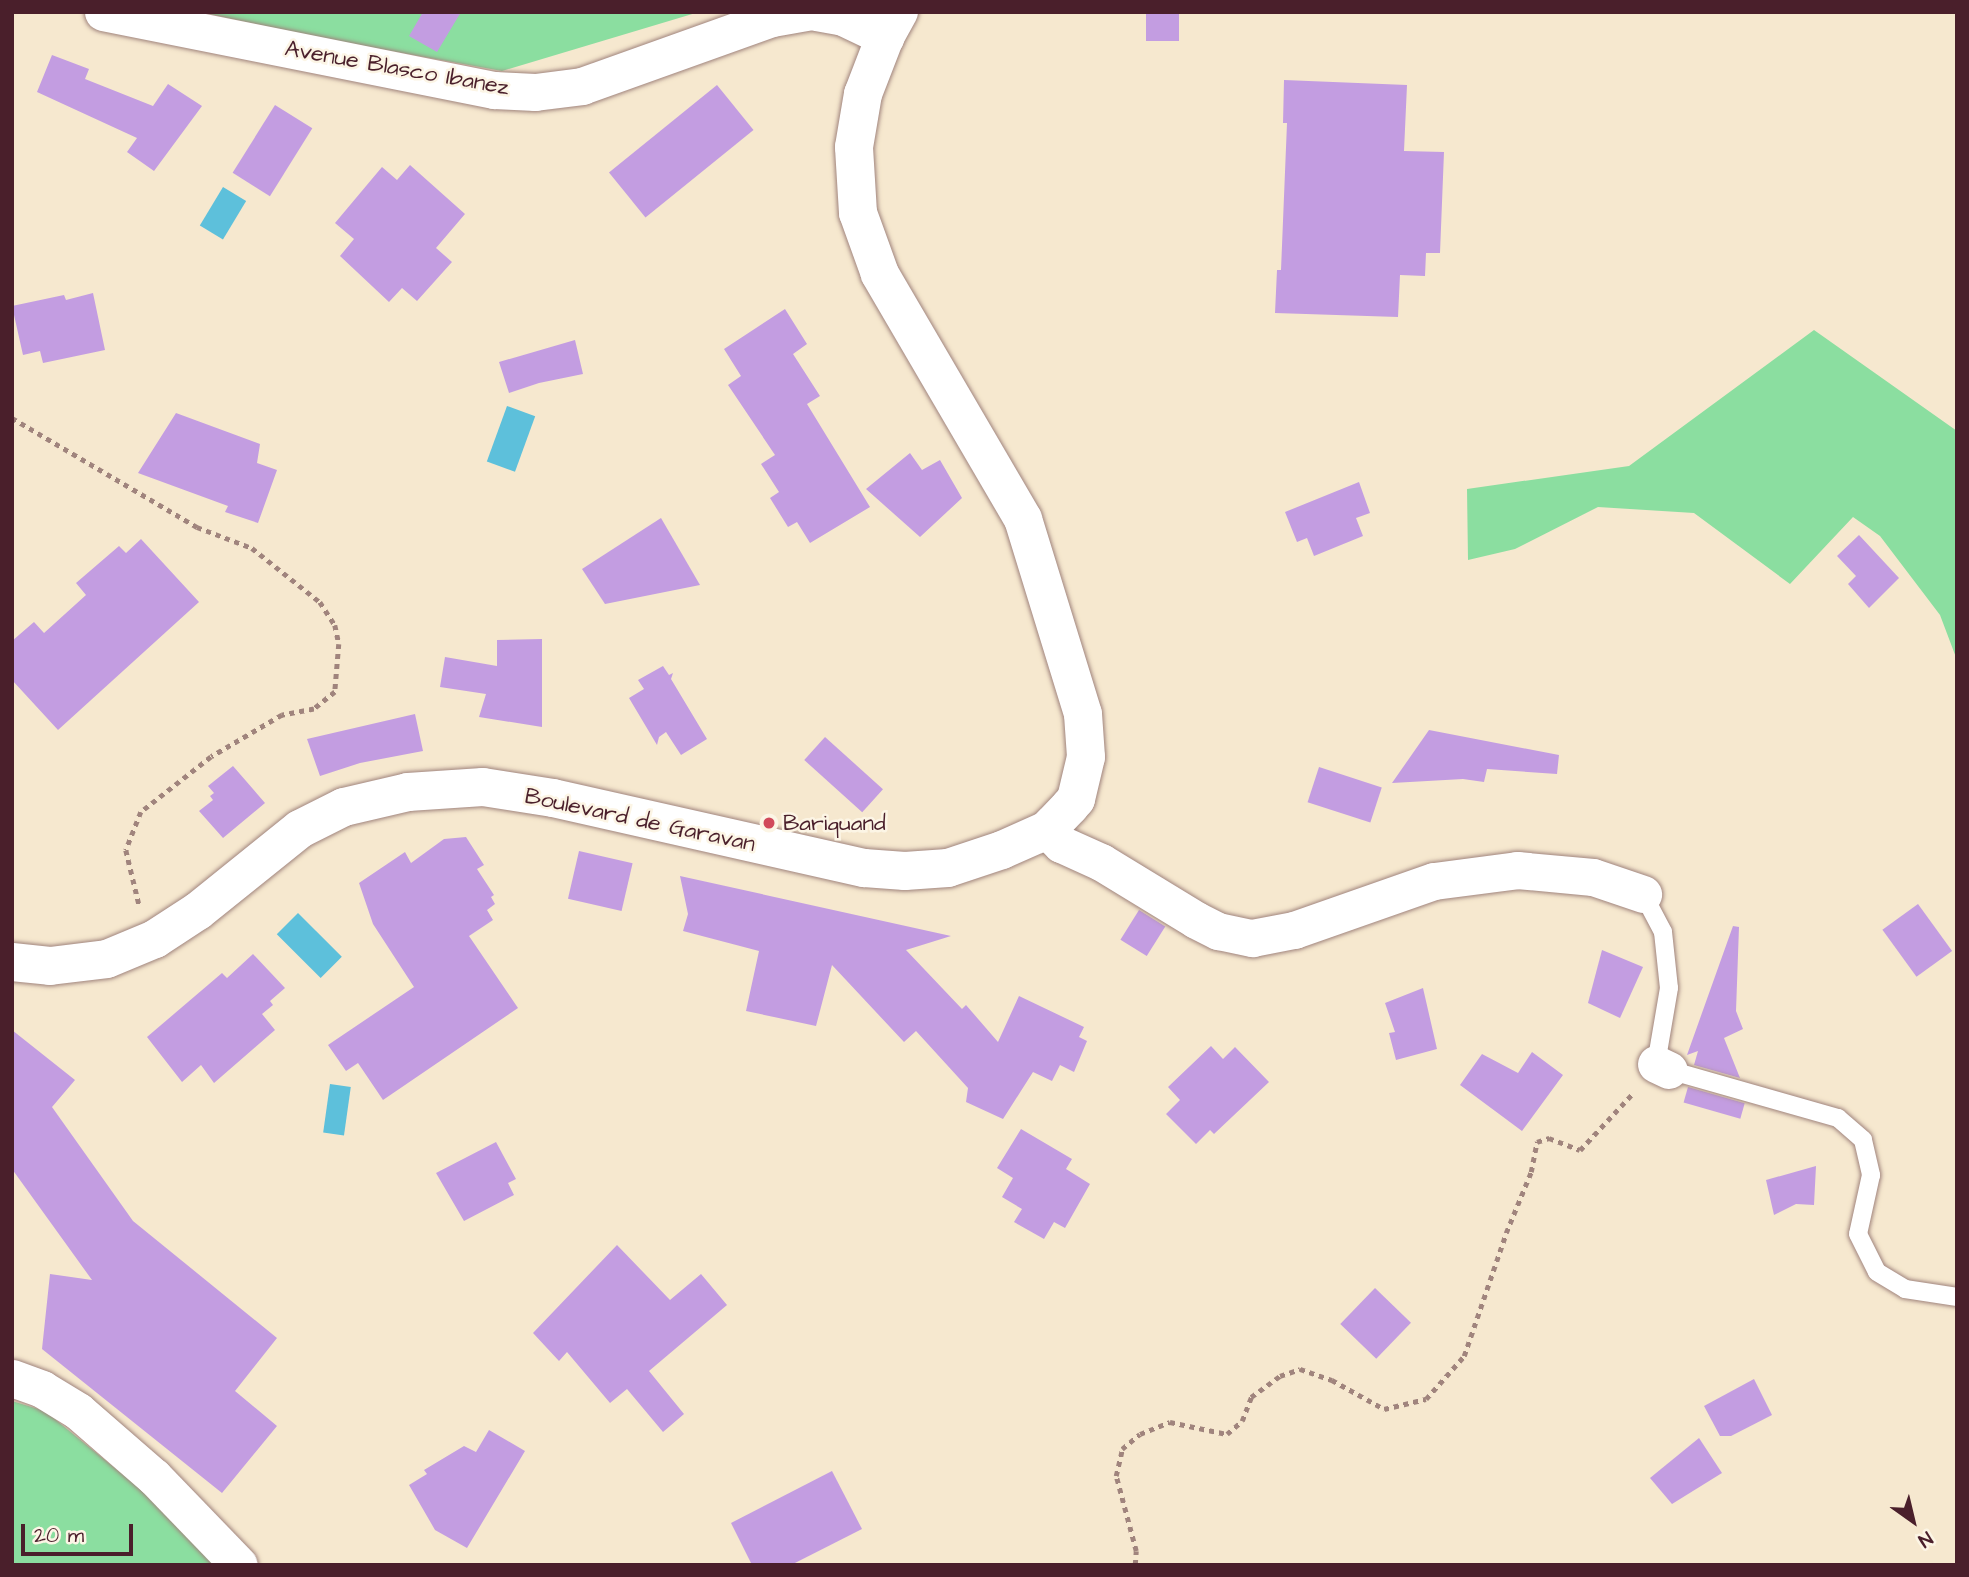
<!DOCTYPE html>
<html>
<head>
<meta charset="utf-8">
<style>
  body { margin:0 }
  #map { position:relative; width:1969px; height:1577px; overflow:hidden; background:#f6e8cf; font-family:"Architects Daughter",sans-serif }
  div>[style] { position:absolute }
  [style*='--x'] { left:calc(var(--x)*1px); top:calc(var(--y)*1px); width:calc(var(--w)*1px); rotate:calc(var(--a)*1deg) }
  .green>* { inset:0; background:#8bdea0 }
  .water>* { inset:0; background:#5dc0db; transform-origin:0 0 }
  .building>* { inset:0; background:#c39de1; transform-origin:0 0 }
  .path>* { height:4.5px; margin-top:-2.25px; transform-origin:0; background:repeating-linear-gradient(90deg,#a0847d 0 5px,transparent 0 10px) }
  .roads { filter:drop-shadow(0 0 2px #a0847d) drop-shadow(0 0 2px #a0847d) }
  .lane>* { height:18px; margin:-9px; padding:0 9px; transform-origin:9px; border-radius:9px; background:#fff }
  .street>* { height:37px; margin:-18.5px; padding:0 18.5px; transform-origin:18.5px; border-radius:18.5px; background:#fff }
  .secondary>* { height:38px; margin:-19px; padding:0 19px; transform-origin:19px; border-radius:19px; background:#fff }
  .dots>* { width:19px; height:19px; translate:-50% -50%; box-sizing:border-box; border:4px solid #fcf5e5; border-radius:50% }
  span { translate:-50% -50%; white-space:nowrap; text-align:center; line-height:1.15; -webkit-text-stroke:5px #fcf5e5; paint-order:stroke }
  .street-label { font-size:23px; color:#4a1f2b }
  .poi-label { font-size:23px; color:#4a1f2b }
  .left { translate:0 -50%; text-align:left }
  .frame { position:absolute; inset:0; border:14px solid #4a1f2b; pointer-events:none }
  .north { position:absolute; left:1878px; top:1486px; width:70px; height:70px; -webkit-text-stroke:5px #fcf5e5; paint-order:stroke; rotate:146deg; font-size:19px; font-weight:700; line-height:28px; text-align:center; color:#4a1f2b }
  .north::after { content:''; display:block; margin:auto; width:24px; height:32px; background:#4a1f2b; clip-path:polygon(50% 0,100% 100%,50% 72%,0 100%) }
  .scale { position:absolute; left:21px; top:1524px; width:112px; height:32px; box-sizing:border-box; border:4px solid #4a1f2b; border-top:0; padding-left:9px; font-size:21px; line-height:24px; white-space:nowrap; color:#4a1f2b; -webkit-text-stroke:5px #fcf5e5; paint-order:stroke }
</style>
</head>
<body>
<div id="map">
  <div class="green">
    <div style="clip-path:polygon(200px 12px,699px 12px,502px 71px,319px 38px)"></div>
    <div style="clip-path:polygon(1814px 330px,1957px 431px,1957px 660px,1940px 615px,1880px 536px,1853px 517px,1790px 584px,1694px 513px,1598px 507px,1515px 549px,1468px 560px,1467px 489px,1629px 466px)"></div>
    <div style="clip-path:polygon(12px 1401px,45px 1411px,160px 1505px,215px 1565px,12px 1565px)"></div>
  </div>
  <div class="water">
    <div style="left:223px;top:187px;width:27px;height:45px;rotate:31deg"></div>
    <div style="left:507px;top:406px;width:30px;height:59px;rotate:20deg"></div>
    <div style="left:298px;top:913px;width:62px;height:30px;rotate:45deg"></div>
    <div style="left:330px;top:1084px;width:21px;height:49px;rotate:8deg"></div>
  </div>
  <div class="building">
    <div style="clip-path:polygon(423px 12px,461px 12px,437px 52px,409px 36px)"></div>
    <div style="left:1146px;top:12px;width:33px;height:29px"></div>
    <div style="clip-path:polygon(52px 55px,89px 69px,85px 79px,153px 106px,168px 84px,202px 106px,154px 171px,127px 152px,137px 138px,37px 92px)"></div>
    <div style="clip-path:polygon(1284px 80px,1407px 85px,1404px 151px,1444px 152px,1440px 253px,1426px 253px,1425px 276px,1400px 275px,1398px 317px,1275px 313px,1277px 270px,1281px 270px,1287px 123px,1283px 123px)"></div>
    <div style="left:717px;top:85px;width:58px;height:139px;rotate:51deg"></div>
    <div style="left:275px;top:105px;width:44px;height:80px;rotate:32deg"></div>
    <div style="clip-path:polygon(410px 165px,465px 214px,436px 248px,452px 262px,417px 301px,402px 288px,389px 302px,340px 256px,354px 239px,335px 223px,382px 167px,397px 180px)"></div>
    <div style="clip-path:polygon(93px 293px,105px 350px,43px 363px,40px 351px,23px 355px,12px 306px,64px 295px,66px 300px)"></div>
    <div style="clip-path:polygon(785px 309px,807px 344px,793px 354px,820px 396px,807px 404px,870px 507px,810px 543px,797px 522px,788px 527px,770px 498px,779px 492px,761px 464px,775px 455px,728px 385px,741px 376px,724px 349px)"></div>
    <div style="clip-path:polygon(575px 340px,583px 374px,539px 383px,509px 393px,499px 362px)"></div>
    <div style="clip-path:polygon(176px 413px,260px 444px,257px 463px,277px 470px,258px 523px,225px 512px,228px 506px,138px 473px)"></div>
    <div style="clip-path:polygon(910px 453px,922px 470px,940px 460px,962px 498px,920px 537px,866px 489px)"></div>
    <div style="clip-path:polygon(1359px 482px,1370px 513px,1356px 518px,1363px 536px,1314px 556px,1307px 538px,1297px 542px,1285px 512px)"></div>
    <div style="clip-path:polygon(661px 518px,700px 585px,605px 604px,582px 569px)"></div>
    <div style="clip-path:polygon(1859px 535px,1899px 578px,1869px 608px,1848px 584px,1856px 576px,1837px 556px)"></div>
    <div style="clip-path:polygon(141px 539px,199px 602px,58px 730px,12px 680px,12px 641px,34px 622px,44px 633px,86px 595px,76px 583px,119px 546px,126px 553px)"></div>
    <div style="clip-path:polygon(542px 639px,542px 727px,479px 717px,486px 694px,440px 687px,445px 657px,497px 666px,497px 640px)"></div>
    <div style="clip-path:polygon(663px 666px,669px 675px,673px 673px,671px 679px,707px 739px,681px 755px,666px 732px,659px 737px,657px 745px,629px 698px,644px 689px,638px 680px)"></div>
    <div style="clip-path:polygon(415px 714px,423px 751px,360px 763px,320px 776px,307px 739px)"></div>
    <div style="clip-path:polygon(1429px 730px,1559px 755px,1557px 774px,1487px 769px,1484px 782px,1463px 779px,1392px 783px)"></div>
    <div style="left:825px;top:737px;width:78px;height:31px;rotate:42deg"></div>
    <div style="clip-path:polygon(233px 766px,265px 803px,223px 838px,199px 811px,213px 800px,210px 796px,214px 793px,208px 786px)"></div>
    <div style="left:1319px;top:767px;width:66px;height:37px;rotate:18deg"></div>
    <div style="clip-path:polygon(466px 837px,484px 865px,477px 869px,494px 895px,491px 897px,495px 904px,487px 910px,493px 920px,469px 936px,518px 1008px,383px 1100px,358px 1063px,346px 1071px,328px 1045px,414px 987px,373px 924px,359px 883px,405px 852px,411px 863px,444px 839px)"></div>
    <div style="left:579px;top:851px;width:55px;height:49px;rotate:13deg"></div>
    <div style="clip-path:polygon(680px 876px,951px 936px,906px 950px,962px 1009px,966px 1005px,998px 1042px,1019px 996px,1084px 1027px,1079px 1037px,1087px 1041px,1074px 1072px,1060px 1065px,1052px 1081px,1033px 1072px,1003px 1119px,966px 1102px,968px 1088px,916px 1031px,904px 1042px,832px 965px,816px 1026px,746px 1011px,759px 951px,683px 931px,688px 914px)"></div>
    <div style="left:1918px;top:904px;width:58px;height:44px;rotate:54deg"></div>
    <div style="left:1139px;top:910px;width:31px;height:35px;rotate:32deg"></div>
    <div style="clip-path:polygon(1733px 926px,1739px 927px,1736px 1011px,1743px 1029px,1724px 1038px,1740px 1078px,1694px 1065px,1698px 1051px,1687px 1055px)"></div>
    <div style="clip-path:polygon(1602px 950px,1643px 967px,1620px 1018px,1588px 1003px)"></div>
    <div style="clip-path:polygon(253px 954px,285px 988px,270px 1001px,273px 1005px,262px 1014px,275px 1030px,214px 1083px,201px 1065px,182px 1082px,147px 1037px,222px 973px,227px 978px)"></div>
    <div style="clip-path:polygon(1423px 988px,1437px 1049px,1396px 1060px,1389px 1033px,1395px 1032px,1385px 1003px)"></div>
    <div style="clip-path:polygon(12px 1030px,75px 1080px,52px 1107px,133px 1221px,277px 1338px,235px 1391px,277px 1426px,222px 1493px,42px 1349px,50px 1274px,92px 1280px,12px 1169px)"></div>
    <div style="clip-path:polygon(1211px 1046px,1223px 1059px,1235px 1047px,1269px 1082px,1214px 1134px,1210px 1130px,1196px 1144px,1166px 1114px,1180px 1100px,1168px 1087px)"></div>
    <div style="clip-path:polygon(1532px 1052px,1563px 1075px,1522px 1131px,1460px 1085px,1482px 1054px,1518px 1073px)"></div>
    <div style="left:1688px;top:1087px;width:59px;height:16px;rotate:16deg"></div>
    <div style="clip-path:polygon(1021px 1129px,1072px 1159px,1066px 1169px,1090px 1184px,1065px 1228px,1054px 1222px,1044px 1239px,1014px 1222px,1022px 1209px,1002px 1197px,1013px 1178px,997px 1168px)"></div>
    <div style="clip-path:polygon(496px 1142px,516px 1179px,508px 1183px,514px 1195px,464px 1221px,436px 1173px)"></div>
    <div style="clip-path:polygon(1816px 1166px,1814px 1205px,1796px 1204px,1774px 1215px,1766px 1180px)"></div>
    <div style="clip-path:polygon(617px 1245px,670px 1300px,701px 1274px,727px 1305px,649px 1371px,684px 1414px,663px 1432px,627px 1389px,610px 1403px,567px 1352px,559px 1361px,533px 1333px)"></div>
    <div style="left:1375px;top:1288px;width:50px;height:50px;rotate:44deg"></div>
    <div style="clip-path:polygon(1754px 1379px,1772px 1415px,1731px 1436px,1720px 1436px,1704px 1406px)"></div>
    <div style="clip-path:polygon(489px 1430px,525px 1451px,467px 1548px,435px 1530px,409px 1485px,427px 1474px,424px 1470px,464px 1446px,476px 1452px)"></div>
    <div style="clip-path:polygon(1699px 1438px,1722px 1473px,1672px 1504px,1650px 1478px)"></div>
    <div style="clip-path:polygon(832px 1471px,862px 1529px,791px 1565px,752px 1565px,731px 1523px)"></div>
  </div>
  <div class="path">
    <div style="--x:12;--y:418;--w:215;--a:30.5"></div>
    <div style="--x:197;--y:527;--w:59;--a:20.9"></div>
    <div style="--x:252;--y:548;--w:87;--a:38.5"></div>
    <div style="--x:320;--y:602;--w:27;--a:57"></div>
    <div style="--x:335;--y:625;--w:19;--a:78"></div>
    <div style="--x:339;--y:644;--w:48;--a:94.8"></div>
    <div style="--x:335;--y:692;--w:27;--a:141"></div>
    <div style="--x:314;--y:709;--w:33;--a:169"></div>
    <div style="--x:282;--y:715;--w:82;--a:149.4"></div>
    <div style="--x:211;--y:757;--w:89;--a:141.8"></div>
    <div style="--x:141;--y:812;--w:41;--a:111.5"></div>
    <div style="--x:126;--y:850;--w:56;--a:76.5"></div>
    <div style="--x:1135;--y:1565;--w:14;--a:-86"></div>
    <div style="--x:1136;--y:1551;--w:78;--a:-104.9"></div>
    <div style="--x:1116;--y:1476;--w:28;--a:-77"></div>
    <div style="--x:1122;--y:1449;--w:23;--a:-40"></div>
    <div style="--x:1140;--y:1434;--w:32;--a:-22"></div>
    <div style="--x:1170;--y:1422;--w:58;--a:11.9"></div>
    <div style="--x:1227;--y:1434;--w:20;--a:-41"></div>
    <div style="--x:1242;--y:1421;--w:26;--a:-69"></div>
    <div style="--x:1251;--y:1397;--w:36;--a:-36"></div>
    <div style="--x:1280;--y:1376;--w:21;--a:-19"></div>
    <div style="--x:1300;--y:1369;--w:34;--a:19"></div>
    <div style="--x:1332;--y:1380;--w:60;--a:29.1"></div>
    <div style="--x:1384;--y:1409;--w:43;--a:-13.4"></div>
    <div style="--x:1426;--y:1399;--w:57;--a:-48.5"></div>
    <div style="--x:1464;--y:1356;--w:130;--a:-71.1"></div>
    <div style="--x:1506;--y:1233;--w:66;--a:-67.7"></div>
    <div style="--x:1531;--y:1172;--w:31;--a:-79"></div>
    <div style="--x:1537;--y:1142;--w:13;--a:-18"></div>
    <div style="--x:1549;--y:1138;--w:33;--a:21"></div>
    <div style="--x:1580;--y:1150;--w:79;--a:-47"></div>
  </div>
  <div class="roads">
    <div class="lane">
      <div style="--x:1643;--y:894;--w:43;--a:62.2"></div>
      <div style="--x:1663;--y:932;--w:56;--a:83.9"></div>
      <div style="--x:1669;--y:988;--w:77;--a:99.7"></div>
      <div style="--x:1669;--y:1070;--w:176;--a:15.9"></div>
      <div style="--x:1838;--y:1118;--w:33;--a:41"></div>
      <div style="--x:1863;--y:1140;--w:36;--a:77"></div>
      <div style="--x:1871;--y:1175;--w:60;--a:102.4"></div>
      <div style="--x:1858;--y:1234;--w:42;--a:63.4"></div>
      <div style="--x:1877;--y:1272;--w:33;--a:31"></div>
      <div style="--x:1905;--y:1289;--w:53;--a:8.7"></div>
    </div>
    <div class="street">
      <div style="--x:103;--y:12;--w:399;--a:11.3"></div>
      <div style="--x:494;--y:90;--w:41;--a:2.8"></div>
      <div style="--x:535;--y:92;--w:47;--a:-7.3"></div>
      <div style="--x:582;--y:86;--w:202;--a:-19.7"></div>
      <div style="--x:772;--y:18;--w:36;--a:-10"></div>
      <div style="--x:816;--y:12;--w:27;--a:10"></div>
      <div style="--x:843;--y:17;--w:47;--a:25.5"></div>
      <div style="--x:1047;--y:830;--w:20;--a:45"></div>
      <div style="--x:1061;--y:844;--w:44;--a:24.2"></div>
      <div style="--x:1101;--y:862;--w:111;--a:31.4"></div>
      <div style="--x:1196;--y:920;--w:25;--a:27"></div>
      <div style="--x:1218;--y:931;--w:35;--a:12"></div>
      <div style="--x:1252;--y:938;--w:43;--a:-10.8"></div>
      <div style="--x:1294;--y:930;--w:148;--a:-19.3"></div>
      <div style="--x:1434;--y:881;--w:84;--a:-7.5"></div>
      <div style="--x:1517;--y:870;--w:76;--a:5.3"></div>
      <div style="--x:1593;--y:877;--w:53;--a:18.8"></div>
      <div style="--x:1656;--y:1064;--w:14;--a:25"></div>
      <div style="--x:12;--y:1378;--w:32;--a:20"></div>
      <div style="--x:42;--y:1389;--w:42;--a:31.4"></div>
      <div style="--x:78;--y:1411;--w:101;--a:41"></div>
      <div style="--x:154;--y:1477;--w:122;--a:46"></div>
    </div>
    <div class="secondary">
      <div style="--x:12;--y:962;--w:38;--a:6"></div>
      <div style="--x:50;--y:966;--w:57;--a:-7"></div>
      <div style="--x:107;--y:959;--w:52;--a:-22.6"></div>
      <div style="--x:155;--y:939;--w:51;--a:-33.1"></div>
      <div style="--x:198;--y:911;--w:131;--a:-38.8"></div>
      <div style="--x:300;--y:829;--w:49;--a:-26.6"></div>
      <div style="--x:344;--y:807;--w:66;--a:-13.2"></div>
      <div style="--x:408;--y:792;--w:75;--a:-3.8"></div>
      <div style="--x:483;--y:787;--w:71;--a:8.9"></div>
      <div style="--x:553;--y:798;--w:319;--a:12.7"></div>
      <div style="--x:864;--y:868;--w:41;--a:4.2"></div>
      <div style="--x:905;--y:871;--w:43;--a:-4"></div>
      <div style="--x:948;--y:868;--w:57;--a:-18.4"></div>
      <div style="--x:1002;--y:850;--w:49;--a:-24"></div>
      <div style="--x:1047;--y:830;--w:33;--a:-46"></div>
      <div style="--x:1070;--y:806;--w:9;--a:-49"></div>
      <div style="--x:1076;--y:799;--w:43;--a:-76.6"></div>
      <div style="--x:1086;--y:757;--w:43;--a:-94"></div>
      <div style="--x:1083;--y:714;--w:204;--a:-107.1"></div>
      <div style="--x:1023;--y:519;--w:284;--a:-120.3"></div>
      <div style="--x:880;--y:274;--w:65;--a:-109.8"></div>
      <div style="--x:858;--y:213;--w:66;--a:-93.5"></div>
      <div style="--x:854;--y:147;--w:54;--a:-80.4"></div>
      <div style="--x:863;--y:94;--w:61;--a:-68.9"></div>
      <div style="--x:885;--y:37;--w:29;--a:-61"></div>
    </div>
  </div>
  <div class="dots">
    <div style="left:769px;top:823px;background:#d1495b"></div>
  </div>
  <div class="street-label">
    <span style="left:397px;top:68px;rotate:10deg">Avenue Blasco Ibanez</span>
    <span style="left:640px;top:820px;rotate:12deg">Boulevard de Garavan</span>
  </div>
  <div class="poi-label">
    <span class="left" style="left:783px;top:823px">Bariquand</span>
  </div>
  <div class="frame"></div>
  <div class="north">N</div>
  <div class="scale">20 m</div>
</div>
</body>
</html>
